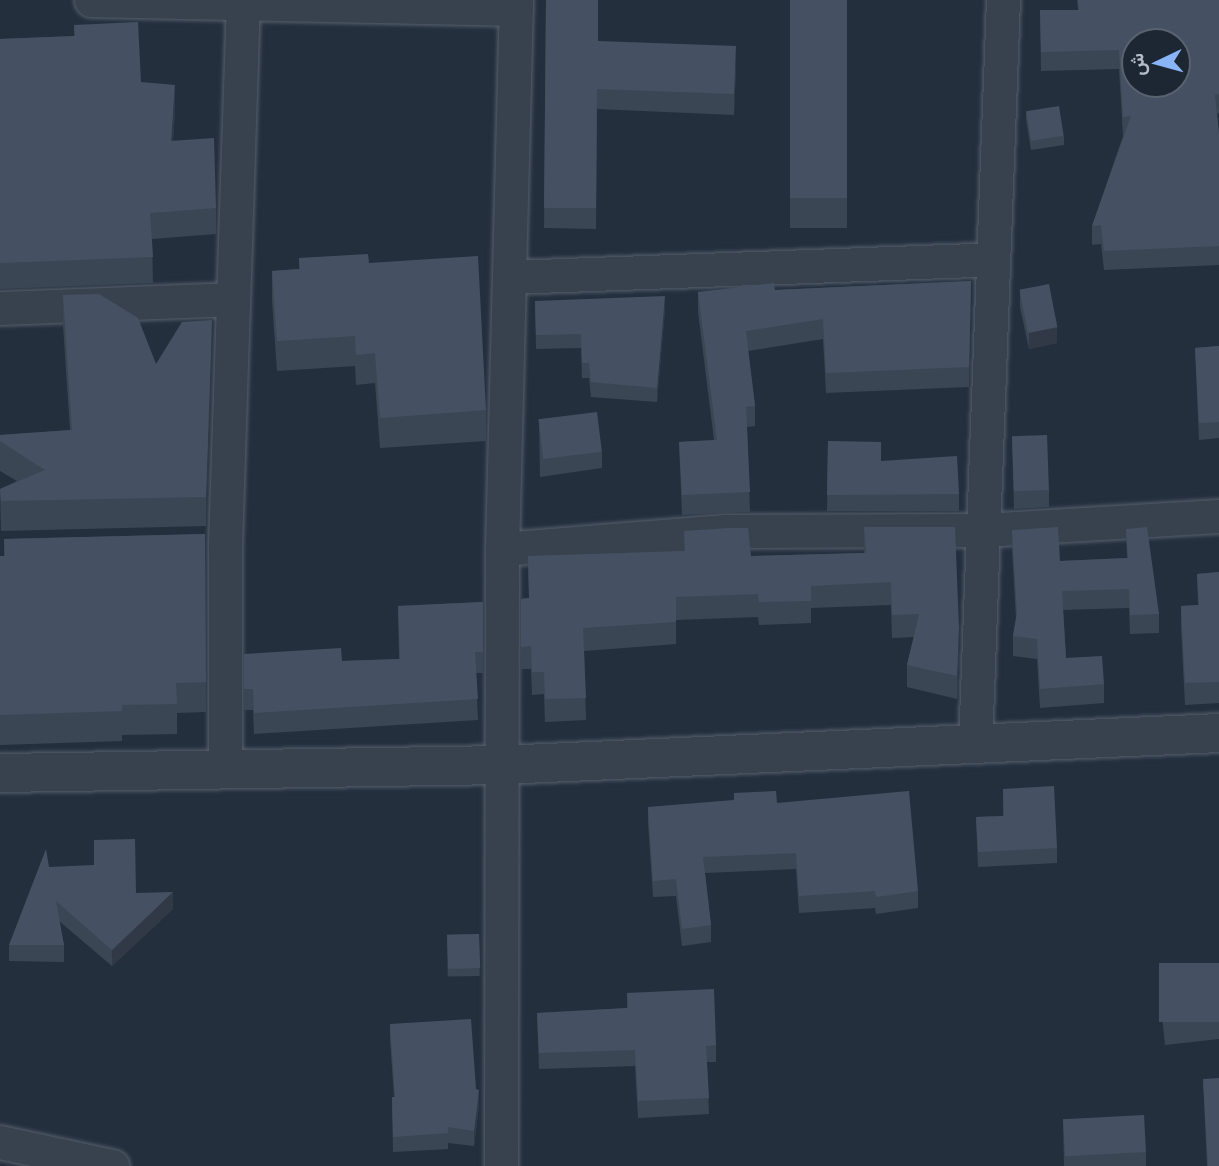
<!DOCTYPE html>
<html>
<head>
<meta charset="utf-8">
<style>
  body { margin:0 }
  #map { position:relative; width:1219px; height:1166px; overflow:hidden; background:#242f3e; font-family:Raleway,Vazirmatn,sans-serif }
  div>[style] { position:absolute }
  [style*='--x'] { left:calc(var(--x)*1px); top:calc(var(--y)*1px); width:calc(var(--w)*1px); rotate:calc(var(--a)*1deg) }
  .roads { filter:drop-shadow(0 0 2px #565f6c) drop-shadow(0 0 2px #565f6c) }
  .minor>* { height:33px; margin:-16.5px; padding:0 16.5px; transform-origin:16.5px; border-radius:16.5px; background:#38414e }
  .tertiary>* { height:38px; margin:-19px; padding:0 19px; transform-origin:19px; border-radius:19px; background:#38414e }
  .wall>* { inset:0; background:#3b4654; transform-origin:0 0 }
  .shaded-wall>* { inset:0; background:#303945 }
  .building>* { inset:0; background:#455162; transform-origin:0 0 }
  span { translate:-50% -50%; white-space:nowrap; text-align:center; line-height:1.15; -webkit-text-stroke:7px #1d2633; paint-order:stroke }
  .north { position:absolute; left:1121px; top:28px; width:70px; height:70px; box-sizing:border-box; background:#1d2633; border:2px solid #59626f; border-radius:50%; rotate:265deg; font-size:19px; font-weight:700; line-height:28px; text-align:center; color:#b4bcc9 }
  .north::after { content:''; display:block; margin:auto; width:24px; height:32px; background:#8ab4f8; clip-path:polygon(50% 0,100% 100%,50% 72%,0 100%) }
</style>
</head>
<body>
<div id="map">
  <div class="roads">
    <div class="minor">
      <div style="--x:91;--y:0;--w:425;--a:1.2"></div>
      <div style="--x:510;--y:277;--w:482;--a:-2.1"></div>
      <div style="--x:0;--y:308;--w:232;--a:-2.2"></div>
      <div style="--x:502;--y:549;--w:227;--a:-4.6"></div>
      <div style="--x:728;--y:531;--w:254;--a:-0.2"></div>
      <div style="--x:982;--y:530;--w:237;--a:-3.4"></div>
      <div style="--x:975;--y:745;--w:746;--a:-87.85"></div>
      <div style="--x:225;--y:769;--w:224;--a:-90"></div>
      <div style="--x:225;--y:545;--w:545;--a:-88.11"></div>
      <div style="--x:0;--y:1142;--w:115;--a:12.1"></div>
      <div style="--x:501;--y:1166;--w:617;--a:-89.91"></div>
      <div style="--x:502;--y:549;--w:549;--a:-88.54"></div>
    </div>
    <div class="tertiary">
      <div style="--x:0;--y:773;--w:501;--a:-0.91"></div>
      <div style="--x:501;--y:765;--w:719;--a:-2.55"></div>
    </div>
  </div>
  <div class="wall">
    <div style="clip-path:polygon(546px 0,598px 41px,736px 67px,734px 115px,597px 109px,596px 229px,544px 228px)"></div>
    <div style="left:790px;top:0;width:57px;height:228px"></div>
    <div style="clip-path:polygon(1077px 0,1219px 0,1219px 113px,1217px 114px,1219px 134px,1219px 265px,1104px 270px,1101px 244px,1092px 245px,1092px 226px,1123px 136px,1119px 69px,1041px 71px,1040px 10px,1078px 10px)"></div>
    <div style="clip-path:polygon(74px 25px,175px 111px,173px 140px,216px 208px,216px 234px,152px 239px,153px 283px,0 289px,0 39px,74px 36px)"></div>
    <div style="clip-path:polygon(1026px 111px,1064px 136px,1064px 145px,1031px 150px,1026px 119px)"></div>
    <div style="clip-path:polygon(299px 258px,369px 263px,486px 410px,486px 441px,380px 448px,375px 383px,356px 385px,355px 366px,277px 371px,272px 301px,272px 271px,299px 269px)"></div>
    <div style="clip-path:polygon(971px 281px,969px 387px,826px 393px,823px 339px,748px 351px,755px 406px,755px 426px,747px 427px,750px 512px,682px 515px,679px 442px,714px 440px,698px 312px,698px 292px,775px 290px)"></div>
    <div style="clip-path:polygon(1020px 290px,1057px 343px,1029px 349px,1020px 307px)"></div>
    <div style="clip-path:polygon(63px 295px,156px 364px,212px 350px,206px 526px,1px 531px,0 489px,17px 481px,0 471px,0 435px,70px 430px,63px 325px)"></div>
    <div style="clip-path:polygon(535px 301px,665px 310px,657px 402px,591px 397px,589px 378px,582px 378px,581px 348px,536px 349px)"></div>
    <div style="clip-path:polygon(1219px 346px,1219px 438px,1199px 440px,1195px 348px)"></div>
    <div style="clip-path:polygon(539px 420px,602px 452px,602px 468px,540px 477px)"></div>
    <div style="clip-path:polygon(1012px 436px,1049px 490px,1049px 507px,1014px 509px)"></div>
    <div style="clip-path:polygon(828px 441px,881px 461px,959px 494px,959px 511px,827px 511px)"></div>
    <div style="clip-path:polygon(864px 527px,959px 651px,957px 699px,907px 687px,907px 665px,914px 637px,892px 638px,891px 605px,811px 608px,811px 623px,759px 625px,758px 617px,676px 620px,676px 644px,584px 651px,586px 720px,545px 722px,544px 694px,532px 695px,531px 669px,521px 669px,521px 599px,529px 598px,528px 556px,684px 551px,684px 531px,751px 556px,864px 553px)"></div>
    <div style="clip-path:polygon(1126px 529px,1159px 614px,1159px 633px,1130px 634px,1129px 608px,1063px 610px,1066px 658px,1104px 684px,1104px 703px,1040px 708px,1037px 659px,1013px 656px,1013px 636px,1016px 618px,1012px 549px,1012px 530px,1060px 561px,1127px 558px)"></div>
    <div style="clip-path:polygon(205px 534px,206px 712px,177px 713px,177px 734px,122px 735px,122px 741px,0 745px,0 556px,4px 556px,4px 539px)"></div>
    <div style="clip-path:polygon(1219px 572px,1219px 703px,1185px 705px,1181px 628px,1181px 606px,1198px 605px,1197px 574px)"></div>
    <div style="clip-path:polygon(483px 602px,483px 673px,476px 673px,478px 720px,254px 734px,253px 710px,244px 710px,244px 654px,342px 661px,399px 659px,398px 606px)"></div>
    <div style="clip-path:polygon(1003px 789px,1057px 848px,1057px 863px,978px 867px,976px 817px,1003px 816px)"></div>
    <div style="clip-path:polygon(777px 803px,918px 891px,918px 908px,876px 914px,875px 908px,799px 913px,796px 869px,705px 873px,711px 925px,711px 942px,682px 946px,676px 896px,653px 897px,648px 823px,648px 807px)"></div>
    <div style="clip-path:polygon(49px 867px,136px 893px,173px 909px,112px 966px,59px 921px,64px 945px,64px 962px,9px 961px,9px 945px)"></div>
    <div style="left:479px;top:934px;width:42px;height:32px;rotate:89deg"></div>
    <div style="clip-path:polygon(1219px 963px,1219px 1039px,1165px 1045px,1159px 986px,1159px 970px)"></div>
    <div style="clip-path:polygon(627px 993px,716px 1045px,716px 1062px,707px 1062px,709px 1114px,638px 1118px,635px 1066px,539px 1069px,537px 1013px,627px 1008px)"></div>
    <div style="clip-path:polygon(390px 1024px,476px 1089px,479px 1105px,474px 1146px,448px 1143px,448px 1149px,393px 1152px,392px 1097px,394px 1097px,390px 1039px)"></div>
    <div style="clip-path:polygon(1203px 1079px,1219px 1166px,1207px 1166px)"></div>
    <div style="clip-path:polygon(1063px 1119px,1146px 1152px,1146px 1166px,1064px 1166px)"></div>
  </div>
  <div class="shaded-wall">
    <div style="clip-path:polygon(736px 46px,736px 67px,734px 115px,734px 94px)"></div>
    <div style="clip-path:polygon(175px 85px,175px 111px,171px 167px,171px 141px)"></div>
    <div style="clip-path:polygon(665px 296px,665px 310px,657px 402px,657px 388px)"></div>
    <div style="clip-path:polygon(212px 320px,212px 350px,206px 526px,206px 497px)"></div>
    <div style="clip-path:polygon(1057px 327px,1057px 343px,1029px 349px,1029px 332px)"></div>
    <div style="clip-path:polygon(959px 628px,959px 651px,957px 699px,957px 676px)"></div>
    <div style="clip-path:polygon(173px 892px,173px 909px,112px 966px,112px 950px)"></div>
    <div style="clip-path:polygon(479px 1090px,479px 1105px,474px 1146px,474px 1131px)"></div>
  </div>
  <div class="building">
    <div style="clip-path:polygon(546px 0,598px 0,598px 41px,736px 46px,734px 94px,597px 89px,596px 208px,544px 208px)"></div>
    <div style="left:790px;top:0;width:57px;height:198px"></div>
    <div style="clip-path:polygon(evenodd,1078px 0,1219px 0,1219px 94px,1215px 95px,1219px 134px,1219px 246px,1104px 251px,1101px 225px,1092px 226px,1131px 116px,1123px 117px,1119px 50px,1041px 52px,1040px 10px,1079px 10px,1078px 0,1135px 42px,1177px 42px,1177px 84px,1135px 84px,1135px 42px)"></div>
    <div style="clip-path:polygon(138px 22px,141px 82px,175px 85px,171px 141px,214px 138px,216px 208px,150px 213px,153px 257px,0 263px,0 39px,75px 36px,74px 25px)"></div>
    <div style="left:1059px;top:106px;width:30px;height:33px;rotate:81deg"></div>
    <div style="clip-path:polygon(368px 254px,369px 263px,478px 256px,486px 410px,380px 418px,375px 353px,356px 355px,355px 336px,277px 341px,272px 271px,300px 269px,299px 258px)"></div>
    <div style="clip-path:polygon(971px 281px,969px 367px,826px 373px,823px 319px,746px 331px,755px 406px,746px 407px,750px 492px,682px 495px,679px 442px,717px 440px,698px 292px,774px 283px,775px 290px)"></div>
    <div style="left:1049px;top:284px;width:44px;height:30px;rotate:79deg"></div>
    <div style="clip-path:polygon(99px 294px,138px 318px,156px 364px,182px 322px,212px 320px,206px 497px,1px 501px,0 489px,45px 470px,0 441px,0 435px,72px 430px,63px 295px)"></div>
    <div style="clip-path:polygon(665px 296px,657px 388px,591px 382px,589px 363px,582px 363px,581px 334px,536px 335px,535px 301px)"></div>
    <div style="clip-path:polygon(1219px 346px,1219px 422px,1199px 423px,1195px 348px)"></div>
    <div style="left:597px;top:412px;width:40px;height:59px;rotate:83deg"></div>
    <div style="left:1047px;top:435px;width:55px;height:35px;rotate:88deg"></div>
    <div style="clip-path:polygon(828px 441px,881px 442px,881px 461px,957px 456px,959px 494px,827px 495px)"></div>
    <div style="clip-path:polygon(864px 527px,955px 527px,959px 628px,957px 676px,907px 665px,919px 614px,892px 615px,891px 582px,811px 586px,811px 601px,759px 602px,758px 594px,676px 597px,676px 622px,583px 628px,586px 698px,545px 699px,544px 672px,532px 672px,531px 646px,521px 647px,521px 599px,529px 598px,528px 556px,685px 551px,684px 531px,729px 528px,748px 528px,751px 556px,866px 553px)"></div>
    <div style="clip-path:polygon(1058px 527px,1060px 561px,1128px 558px,1126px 529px,1147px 527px,1159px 614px,1130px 615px,1129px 589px,1062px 591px,1066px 658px,1102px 656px,1104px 684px,1040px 689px,1037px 639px,1013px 636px,1017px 613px,1012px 530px)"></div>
    <div style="clip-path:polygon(205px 534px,206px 682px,176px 683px,177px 704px,122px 705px,122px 711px,0 715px,0 556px,5px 556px,4px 539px)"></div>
    <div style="clip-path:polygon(1219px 572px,1219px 682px,1185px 683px,1181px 606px,1199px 605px,1197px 574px)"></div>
    <div style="clip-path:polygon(483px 602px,483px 652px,475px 652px,478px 699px,254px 713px,253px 689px,244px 689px,244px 654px,341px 648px,342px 661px,400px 659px,398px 606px)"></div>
    <div style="clip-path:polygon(1054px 786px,1057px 848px,978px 852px,976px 817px,1004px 816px,1003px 789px)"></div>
    <div style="clip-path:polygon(776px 791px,777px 803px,909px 791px,918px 891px,876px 897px,875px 891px,799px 896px,796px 853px,703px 857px,711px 925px,682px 929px,676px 879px,653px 881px,648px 807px,734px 800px,734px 793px)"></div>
    <div style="clip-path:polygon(135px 839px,136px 893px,173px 892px,112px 950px,56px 901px,64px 945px,9px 945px,46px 849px,49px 867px,94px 865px,94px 840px)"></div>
    <div style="left:479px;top:934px;width:34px;height:32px;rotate:88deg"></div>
    <div style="left:1219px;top:963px;width:59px;height:60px;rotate:90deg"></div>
    <div style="clip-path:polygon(714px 989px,716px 1045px,706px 1046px,709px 1098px,638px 1101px,635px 1050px,539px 1053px,537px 1013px,628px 1008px,627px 993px)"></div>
    <div style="clip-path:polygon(471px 1019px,476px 1089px,479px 1090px,474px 1131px,448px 1127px,448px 1133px,393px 1137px,392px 1097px,395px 1097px,390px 1024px)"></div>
    <div style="clip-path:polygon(1219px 1078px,1219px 1166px,1208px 1166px,1203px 1079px)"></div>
    <div style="left:1144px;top:1115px;width:37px;height:81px;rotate:87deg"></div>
  </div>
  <div class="north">ش</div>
</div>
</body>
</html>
